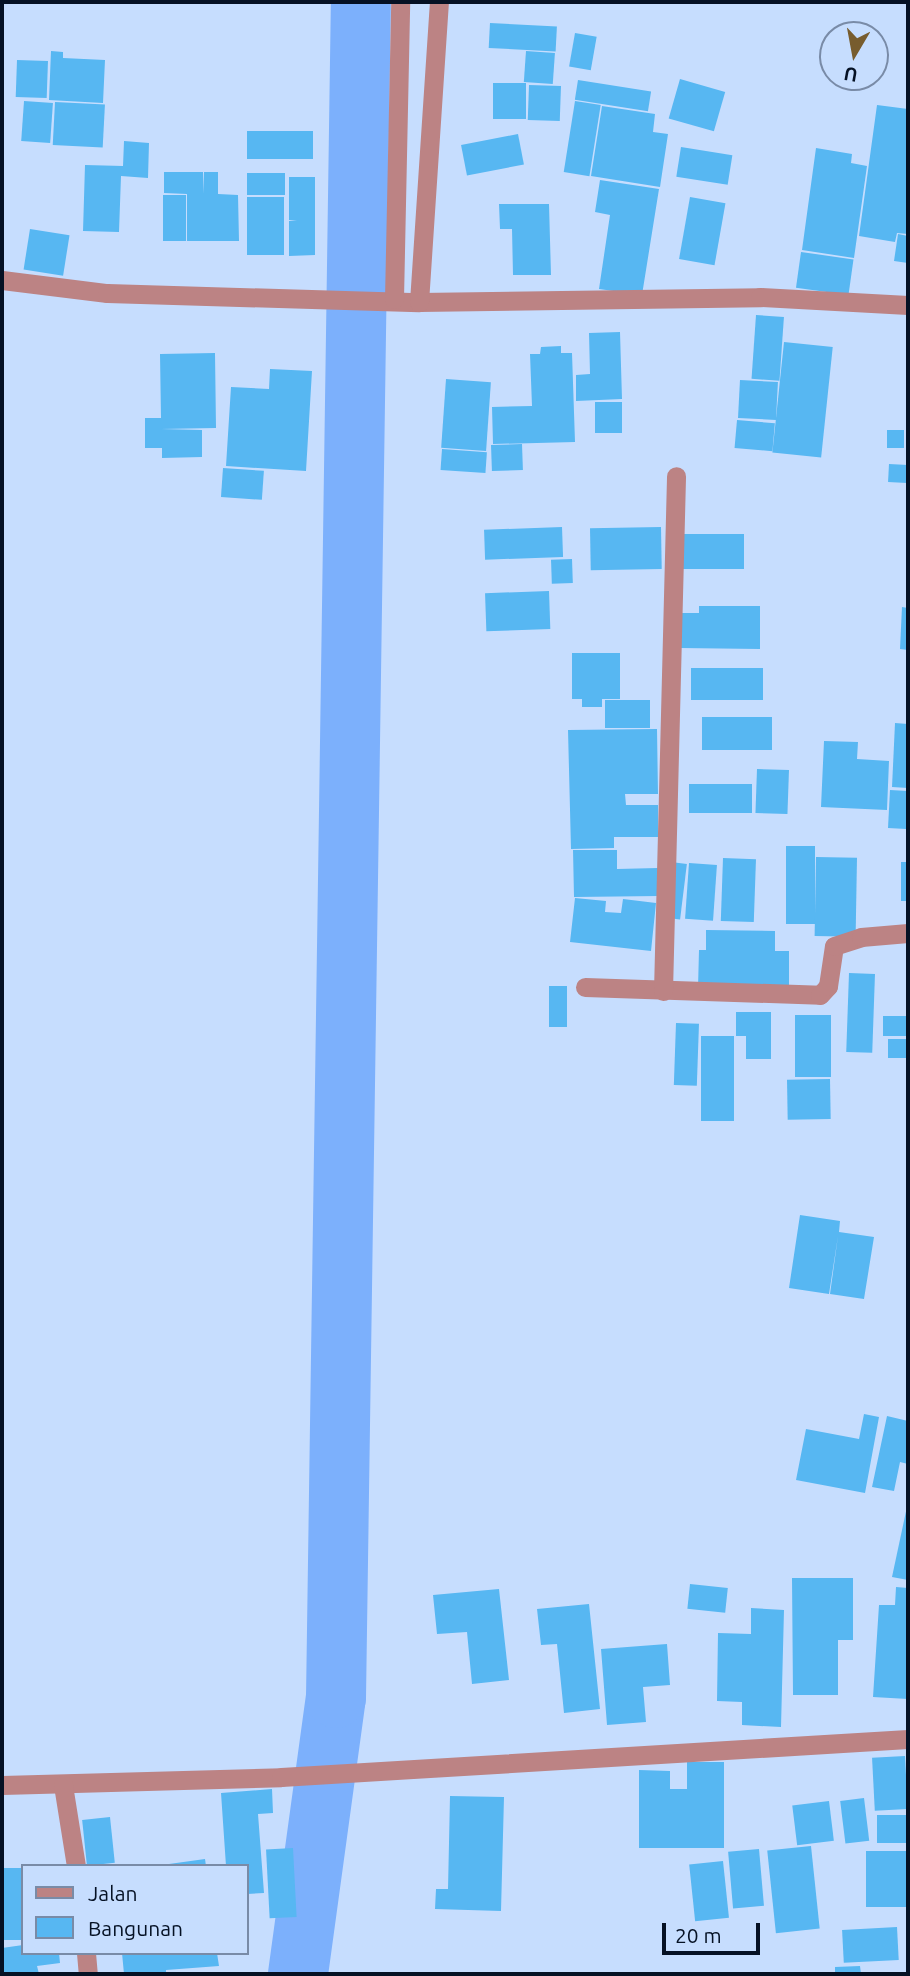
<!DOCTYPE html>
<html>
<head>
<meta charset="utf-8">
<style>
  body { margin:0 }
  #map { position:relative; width:910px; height:1976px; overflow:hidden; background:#c6ddfe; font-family:Ubuntu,sans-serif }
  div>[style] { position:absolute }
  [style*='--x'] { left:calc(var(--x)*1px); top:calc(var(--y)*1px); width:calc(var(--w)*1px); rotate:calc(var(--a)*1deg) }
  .river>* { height:60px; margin:-30px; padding:0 30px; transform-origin:30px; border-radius:30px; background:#7cb0fc }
  .building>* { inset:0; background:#57b7f2; transform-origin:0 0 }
  .minor>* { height:19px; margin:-9.5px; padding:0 9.5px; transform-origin:9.5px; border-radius:9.5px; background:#bc8384 }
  span { translate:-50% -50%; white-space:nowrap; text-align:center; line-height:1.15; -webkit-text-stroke:6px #c6ddfe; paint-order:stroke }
  .frame { position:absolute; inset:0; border:4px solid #051124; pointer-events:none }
  .legend { position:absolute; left:21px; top:1864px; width:228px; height:91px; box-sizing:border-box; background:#c6ddfe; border:2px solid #798ba7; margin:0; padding:9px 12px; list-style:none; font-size:21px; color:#051124 }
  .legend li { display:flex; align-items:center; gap:14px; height:35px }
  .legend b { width:35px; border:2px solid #798ba7 }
  .north { position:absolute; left:819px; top:21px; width:70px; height:70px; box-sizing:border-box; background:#c6ddfe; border:2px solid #798ba7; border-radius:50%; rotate:190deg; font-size:19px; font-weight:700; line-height:28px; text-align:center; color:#051124 }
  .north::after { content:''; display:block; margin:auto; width:24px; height:32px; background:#775c2e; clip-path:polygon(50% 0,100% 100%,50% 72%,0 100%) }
  .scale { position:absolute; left:662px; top:1923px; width:98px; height:32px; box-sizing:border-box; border:4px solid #051124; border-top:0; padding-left:9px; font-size:21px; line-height:24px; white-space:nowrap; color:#051124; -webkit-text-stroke:5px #c6ddfe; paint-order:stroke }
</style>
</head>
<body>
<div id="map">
  <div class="river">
    <div style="--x:298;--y:1974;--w:279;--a:-82.2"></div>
    <div style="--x:336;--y:1698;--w:1696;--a:-89.16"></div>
  </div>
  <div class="building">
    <div style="left:490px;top:23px;width:67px;height:25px;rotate:3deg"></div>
    <div style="left:575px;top:33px;width:22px;height:34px;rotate:10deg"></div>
    <div style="clip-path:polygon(51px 51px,63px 52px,63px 58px,105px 60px,103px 103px,49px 100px)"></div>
    <div style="left:526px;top:51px;width:29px;height:31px;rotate:4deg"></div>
    <div style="left:17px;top:60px;width:31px;height:37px;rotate:2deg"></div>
    <div style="left:680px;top:79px;width:47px;height:41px;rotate:16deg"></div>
    <div style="left:578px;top:80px;width:74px;height:20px;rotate:9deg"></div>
    <div style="left:493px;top:83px;width:33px;height:36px"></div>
    <div style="left:529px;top:85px;width:32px;height:35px;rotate:2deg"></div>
    <div style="left:24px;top:101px;width:29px;height:40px;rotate:4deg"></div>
    <div style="left:575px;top:101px;width:26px;height:72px;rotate:9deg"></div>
    <div style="left:55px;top:102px;width:50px;height:43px;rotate:3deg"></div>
    <div style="clip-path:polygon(877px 105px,908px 109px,908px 234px,897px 233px,895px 242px,859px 236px)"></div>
    <div style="clip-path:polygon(602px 106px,655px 114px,653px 132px,668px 134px,660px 187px,591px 176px)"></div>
    <div style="left:247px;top:131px;width:66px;height:28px"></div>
    <div style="left:518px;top:134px;width:31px;height:58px;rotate:79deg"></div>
    <div style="clip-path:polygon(124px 141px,149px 143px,148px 178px,121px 176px,119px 232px,83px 231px,85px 165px,123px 166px)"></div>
    <div style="left:681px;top:147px;width:52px;height:30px;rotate:9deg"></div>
    <div style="clip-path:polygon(816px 148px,852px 154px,851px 163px,867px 166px,854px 258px,802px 250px)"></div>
    <div style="clip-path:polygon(164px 172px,203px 172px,203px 194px,204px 172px,218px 172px,218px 194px,238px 195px,239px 241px,187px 241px,187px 194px,164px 193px)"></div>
    <div style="left:247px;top:173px;width:38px;height:22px"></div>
    <div style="clip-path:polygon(289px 177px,315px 177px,315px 255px,289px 256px,289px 221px,297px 221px,289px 220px)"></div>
    <div style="clip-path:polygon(600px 180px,659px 189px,642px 295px,599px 289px,610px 215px,595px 212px)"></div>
    <div style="left:163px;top:195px;width:23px;height:46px"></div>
    <div style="left:247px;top:197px;width:37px;height:58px"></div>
    <div style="left:690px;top:197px;width:36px;height:63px;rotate:10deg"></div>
    <div style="clip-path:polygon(499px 204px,549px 204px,551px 275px,513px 275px,512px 229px,500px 229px)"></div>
    <div style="left:30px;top:229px;width:40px;height:41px;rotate:9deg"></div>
    <div style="clip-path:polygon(898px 234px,908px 236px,908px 263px,894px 261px)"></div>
    <div style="left:801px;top:252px;width:53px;height:36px;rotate:8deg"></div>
    <div style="left:756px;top:315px;width:28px;height:64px;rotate:4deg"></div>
    <div style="clip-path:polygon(620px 332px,622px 399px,576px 401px,576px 375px,590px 374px,589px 333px)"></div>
    <div style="left:784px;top:342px;width:49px;height:111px;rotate:6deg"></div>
    <div style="clip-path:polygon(561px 346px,561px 353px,572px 353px,575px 442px,493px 444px,492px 407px,532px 406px,530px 354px,540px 354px,541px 347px)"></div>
    <div style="clip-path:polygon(215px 353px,216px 428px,161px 429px,202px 430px,202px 457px,162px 458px,162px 448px,145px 448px,145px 418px,161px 418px,160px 354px)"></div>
    <div style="clip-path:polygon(270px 369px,312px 371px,306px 471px,226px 466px,231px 387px,269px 389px)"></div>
    <div style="left:446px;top:379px;width:45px;height:69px;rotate:4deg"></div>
    <div style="left:740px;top:380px;width:38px;height:38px;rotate:3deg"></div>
    <div style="left:595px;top:402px;width:27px;height:31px"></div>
    <div style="left:737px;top:420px;width:38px;height:28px;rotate:5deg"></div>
    <div style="left:887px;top:430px;width:17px;height:18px"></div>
    <div style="left:522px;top:444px;width:26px;height:31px;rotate:88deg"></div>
    <div style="left:442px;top:449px;width:45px;height:21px;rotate:4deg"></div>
    <div style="left:889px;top:464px;width:19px;height:18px;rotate:3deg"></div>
    <div style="left:223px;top:468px;width:41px;height:29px;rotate:4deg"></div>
    <div style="left:562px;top:527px;width:30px;height:78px;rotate:88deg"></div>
    <div style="left:661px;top:527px;width:42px;height:71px;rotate:89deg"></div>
    <div style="left:679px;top:534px;width:65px;height:35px"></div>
    <div style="left:572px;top:559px;width:24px;height:21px;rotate:88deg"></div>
    <div style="left:549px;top:591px;width:38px;height:64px;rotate:88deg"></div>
    <div style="clip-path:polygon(699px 606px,760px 606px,760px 649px,680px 648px,680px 613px,699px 613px)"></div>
    <div style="clip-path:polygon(902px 607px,908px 608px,908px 650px,900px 649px)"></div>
    <div style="clip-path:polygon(572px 653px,620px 653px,620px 699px,602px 699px,602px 707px,582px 707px,582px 699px,572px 699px)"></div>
    <div style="left:691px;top:668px;width:72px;height:32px"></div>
    <div style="left:605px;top:700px;width:45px;height:28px"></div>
    <div style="left:702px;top:717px;width:70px;height:33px"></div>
    <div style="clip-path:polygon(895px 723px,908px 724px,908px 788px,892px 787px)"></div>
    <div style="clip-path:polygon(657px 729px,658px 794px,625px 794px,626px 805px,658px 805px,658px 837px,614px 837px,614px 848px,571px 849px,568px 730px)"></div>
    <div style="clip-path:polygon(824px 741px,858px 742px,857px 759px,889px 761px,887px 810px,821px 807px)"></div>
    <div style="left:757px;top:769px;width:32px;height:44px;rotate:2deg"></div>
    <div style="left:689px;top:784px;width:63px;height:29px"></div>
    <div style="left:890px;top:790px;width:18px;height:38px;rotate:3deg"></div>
    <div style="left:786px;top:846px;width:29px;height:78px"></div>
    <div style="clip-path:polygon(573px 850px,617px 850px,617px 869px,658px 868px,659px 896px,574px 897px)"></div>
    <div style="left:816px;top:857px;width:41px;height:79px;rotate:1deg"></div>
    <div style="left:723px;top:858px;width:33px;height:63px;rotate:2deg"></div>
    <div style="left:671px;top:862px;width:16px;height:56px;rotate:7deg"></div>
    <div style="left:901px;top:862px;width:7px;height:39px"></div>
    <div style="left:689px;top:863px;width:28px;height:56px;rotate:4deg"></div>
    <div style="clip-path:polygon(575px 898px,606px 901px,605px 912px,621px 913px,623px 899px,656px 903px,651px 951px,570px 942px)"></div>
    <div style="clip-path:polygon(706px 930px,775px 931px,775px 951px,789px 951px,789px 990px,698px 988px,699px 950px,706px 950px)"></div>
    <div style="left:849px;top:973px;width:26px;height:79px;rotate:2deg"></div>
    <div style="left:549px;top:986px;width:18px;height:41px"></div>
    <div style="clip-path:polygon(736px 1012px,771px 1012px,771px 1059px,746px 1059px,746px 1036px,736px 1036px)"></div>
    <div style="left:795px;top:1015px;width:36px;height:62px"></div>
    <div style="left:883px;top:1016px;width:25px;height:20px"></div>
    <div style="left:676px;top:1023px;width:23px;height:62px;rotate:2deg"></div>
    <div style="left:701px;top:1036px;width:33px;height:85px"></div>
    <div style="left:888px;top:1039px;width:20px;height:19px"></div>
    <div style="left:830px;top:1079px;width:40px;height:43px;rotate:89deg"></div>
    <div style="clip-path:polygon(800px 1215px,840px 1221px,839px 1232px,874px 1237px,864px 1299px,830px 1294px,838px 1236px,829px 1294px,789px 1288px)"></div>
    <div style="clip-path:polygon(864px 1414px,879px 1417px,865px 1493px,796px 1480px,806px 1429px,859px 1439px)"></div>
    <div style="clip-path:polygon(887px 1416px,908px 1421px,908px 1464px,900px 1462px,894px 1491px,872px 1487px)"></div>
    <div style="clip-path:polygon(908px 1502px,908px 1580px,892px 1577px)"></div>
    <div style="clip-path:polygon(792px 1578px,853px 1578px,853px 1640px,838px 1640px,838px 1695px,793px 1695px)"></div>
    <div style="left:690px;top:1584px;width:38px;height:25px;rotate:6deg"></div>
    <div style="clip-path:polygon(896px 1587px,908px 1588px,908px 1699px,873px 1697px,879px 1605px,895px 1605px)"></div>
    <div style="clip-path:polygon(499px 1589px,509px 1680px,472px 1684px,467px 1632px,437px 1634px,433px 1595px)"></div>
    <div style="clip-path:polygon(589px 1604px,600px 1709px,564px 1713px,557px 1644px,541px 1645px,537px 1609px)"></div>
    <div style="clip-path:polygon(751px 1608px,784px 1610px,781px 1727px,742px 1725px,742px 1702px,717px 1701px,718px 1633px,751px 1634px)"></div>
    <div style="clip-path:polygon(667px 1644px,670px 1685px,643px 1687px,646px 1722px,607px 1725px,601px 1649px)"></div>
    <div style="left:905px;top:1756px;width:53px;height:33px;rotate:87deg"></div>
    <div style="clip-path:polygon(687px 1762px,724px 1762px,724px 1848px,639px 1848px,639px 1770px,670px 1771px,670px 1789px,687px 1789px)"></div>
    <div style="clip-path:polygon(272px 1789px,273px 1813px,258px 1814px,264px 1893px,247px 1894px,247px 1866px,226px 1866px,221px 1793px)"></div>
    <div style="clip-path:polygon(450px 1796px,504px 1797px,501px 1911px,435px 1909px,436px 1889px,448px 1889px)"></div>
    <div style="left:864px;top:1798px;width:43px;height:24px;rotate:83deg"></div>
    <div style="left:829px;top:1801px;width:40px;height:37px;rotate:83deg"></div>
    <div style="left:908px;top:1815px;width:28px;height:31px;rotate:90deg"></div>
    <div style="left:110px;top:1817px;width:46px;height:28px;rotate:84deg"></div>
    <div style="left:811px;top:1846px;width:83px;height:44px;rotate:84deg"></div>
    <div style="left:293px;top:1848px;width:69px;height:27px;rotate:87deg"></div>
    <div style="left:759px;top:1849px;width:57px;height:31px;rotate:85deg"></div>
    <div style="left:908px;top:1851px;width:56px;height:42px;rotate:90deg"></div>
    <div style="clip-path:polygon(205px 1859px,206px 1866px,169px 1866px,169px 1864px)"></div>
    <div style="left:723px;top:1861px;width:57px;height:34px;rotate:84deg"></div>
    <div style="left:23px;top:1868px;width:72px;height:21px;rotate:90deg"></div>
    <div style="left:897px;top:1927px;width:33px;height:55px;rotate:87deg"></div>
    <div style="clip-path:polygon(23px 1945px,23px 1953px,59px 1953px,60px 1963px,37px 1966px,39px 1974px,2px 1974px,2px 1948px)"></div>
    <div style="clip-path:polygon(122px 1953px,217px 1953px,219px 1966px,166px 1970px,166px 1974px,124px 1974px)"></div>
    <div style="clip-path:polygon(860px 1966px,861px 1974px,835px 1974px,835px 1967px)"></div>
  </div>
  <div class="minor">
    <div style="--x:2;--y:280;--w:106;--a:7.1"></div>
    <div style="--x:107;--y:293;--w:312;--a:1.7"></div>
    <div style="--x:419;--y:302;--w:341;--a:-0.8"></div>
    <div style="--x:760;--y:297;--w:148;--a:3.1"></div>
    <div style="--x:394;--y:299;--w:297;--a:-88.8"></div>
    <div style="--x:419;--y:302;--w:301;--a:-86.2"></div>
    <div style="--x:585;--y:987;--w:235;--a:1.9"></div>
    <div style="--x:820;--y:995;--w:12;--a:-48"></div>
    <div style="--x:828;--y:986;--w:40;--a:-81.5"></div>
    <div style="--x:834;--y:946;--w:28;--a:-18"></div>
    <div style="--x:861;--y:937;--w:47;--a:-4.9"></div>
    <div style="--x:663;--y:991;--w:515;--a:-88.55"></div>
    <div style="--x:2;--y:1785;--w:279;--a:-1.6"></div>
    <div style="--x:281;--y:1777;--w:628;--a:-3.47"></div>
    <div style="--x:63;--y:1785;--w:82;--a:80.9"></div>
    <div style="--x:86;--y:1953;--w:21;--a:85"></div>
  </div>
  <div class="frame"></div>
  <ul class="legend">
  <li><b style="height:9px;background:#bc8384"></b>Jalan</li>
  <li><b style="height:19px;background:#57b7f2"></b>Bangunan</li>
  </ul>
  <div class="north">U</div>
  <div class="scale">20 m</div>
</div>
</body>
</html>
